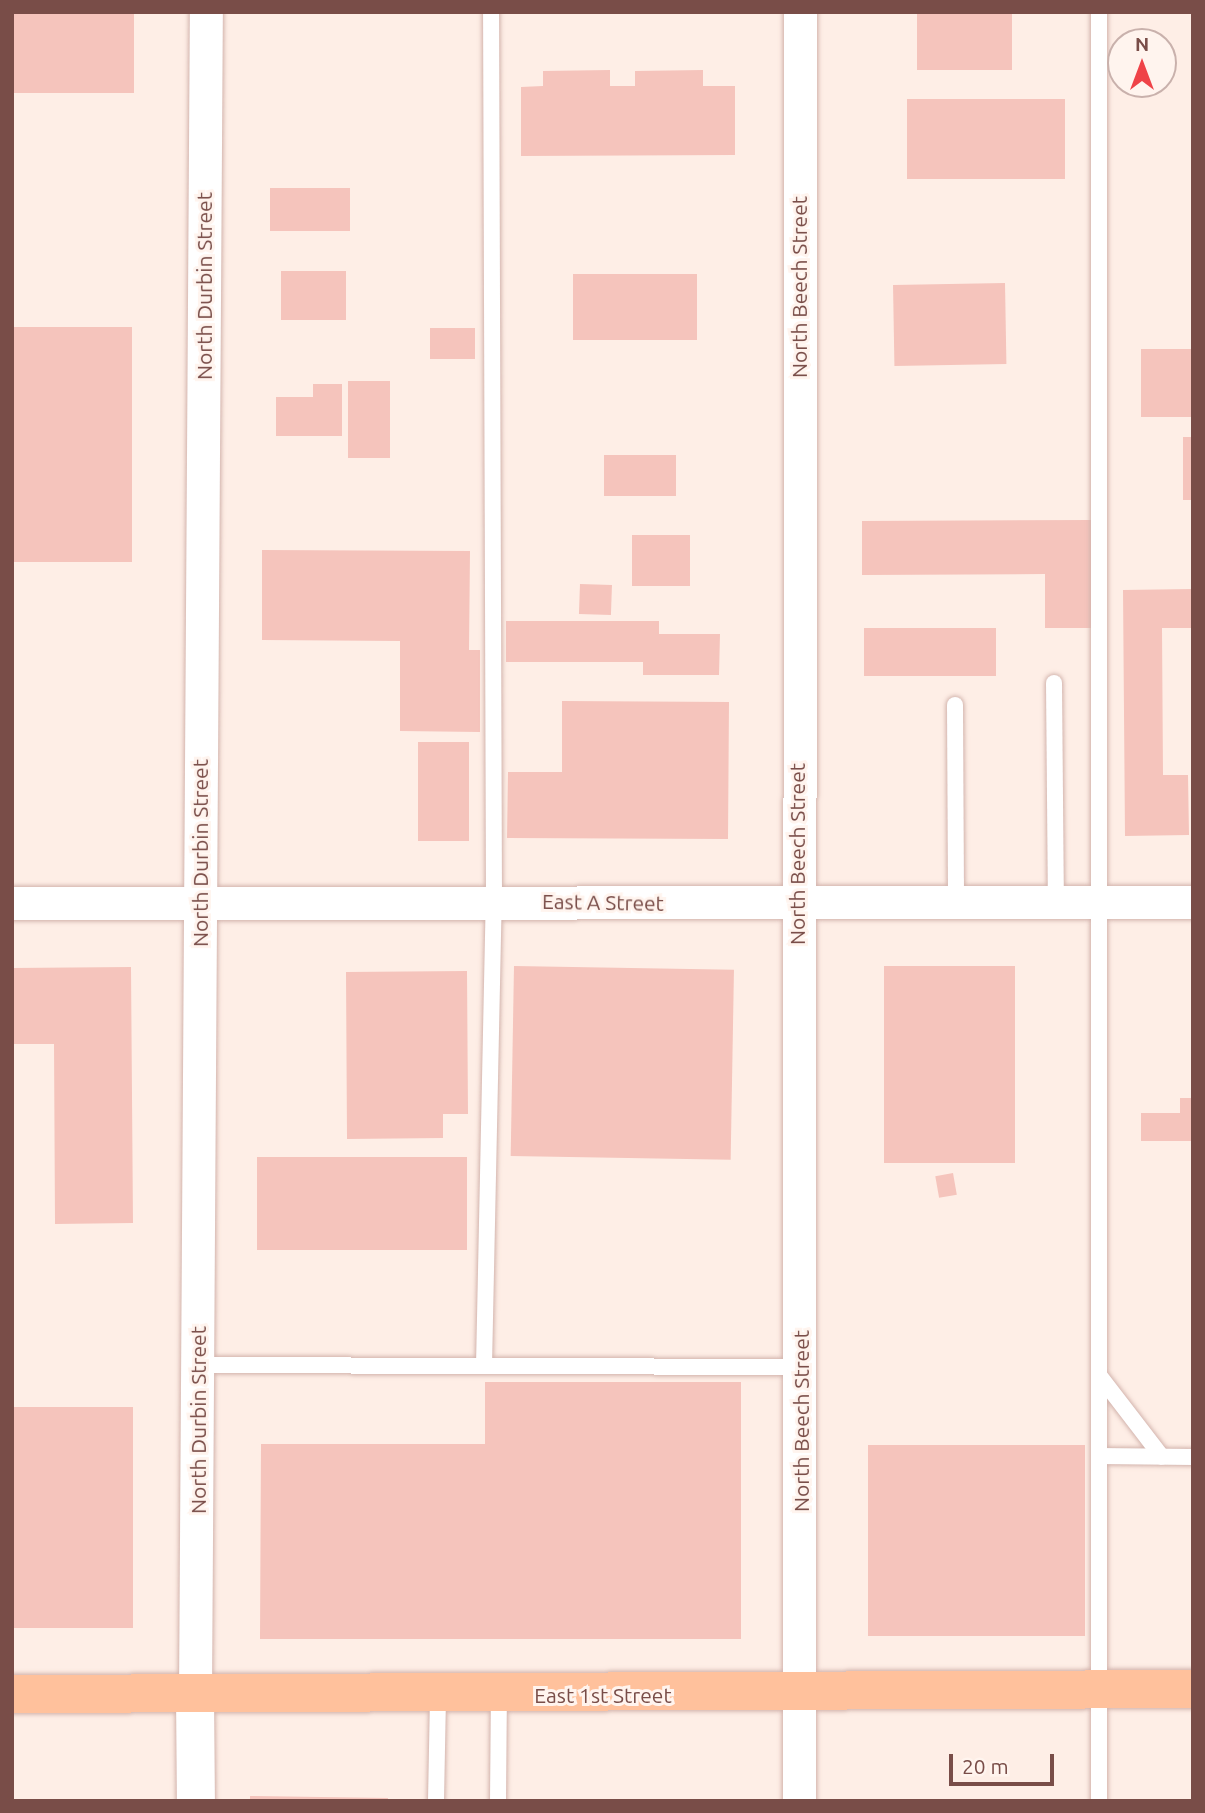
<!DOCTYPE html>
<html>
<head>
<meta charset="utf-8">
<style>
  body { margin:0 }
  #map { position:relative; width:1205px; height:1813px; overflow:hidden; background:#feeee6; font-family:Ubuntu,sans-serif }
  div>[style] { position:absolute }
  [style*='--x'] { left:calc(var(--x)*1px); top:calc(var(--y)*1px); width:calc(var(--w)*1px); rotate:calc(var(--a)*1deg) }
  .building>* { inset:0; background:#f5c4bc; transform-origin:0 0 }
  .roads { filter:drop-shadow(0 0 2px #d3b4ad) drop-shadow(0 0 2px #d3b4ad) }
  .lane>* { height:16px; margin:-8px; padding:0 8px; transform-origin:8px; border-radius:8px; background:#fff }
  .street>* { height:33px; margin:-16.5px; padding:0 16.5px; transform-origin:16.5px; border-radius:16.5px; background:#fff }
  .secondary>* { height:38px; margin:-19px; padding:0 19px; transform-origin:19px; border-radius:19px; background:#fff }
  .primary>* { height:38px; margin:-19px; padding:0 19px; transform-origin:19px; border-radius:19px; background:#ffc19c }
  span { translate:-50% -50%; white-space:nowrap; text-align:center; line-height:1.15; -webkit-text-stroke:6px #fff4ee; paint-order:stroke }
  .street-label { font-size:21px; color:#794d48 }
  .frame { position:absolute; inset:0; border:14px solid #794d48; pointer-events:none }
  .north { position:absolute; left:1107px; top:28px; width:70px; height:70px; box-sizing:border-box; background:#fff4ee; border:2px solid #c9b1ac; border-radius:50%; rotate:0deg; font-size:19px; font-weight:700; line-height:28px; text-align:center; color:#794d48 }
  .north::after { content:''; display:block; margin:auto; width:24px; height:32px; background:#ef4348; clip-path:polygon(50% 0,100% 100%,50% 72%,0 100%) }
  .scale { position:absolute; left:949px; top:1754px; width:105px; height:32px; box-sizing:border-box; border:4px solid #794d48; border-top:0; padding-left:9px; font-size:21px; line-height:24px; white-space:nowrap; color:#794d48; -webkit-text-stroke:5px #fff4ee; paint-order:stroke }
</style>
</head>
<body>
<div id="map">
  <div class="building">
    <div style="left:12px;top:12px;width:122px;height:81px"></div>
    <div style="left:917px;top:12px;width:95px;height:58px"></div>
    <div style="clip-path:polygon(610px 70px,610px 86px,635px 86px,635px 71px,703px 70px,703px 86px,735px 86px,735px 155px,521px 156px,521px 87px,543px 86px,543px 71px)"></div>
    <div style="left:1065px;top:99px;width:80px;height:158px;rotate:90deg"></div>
    <div style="left:270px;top:188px;width:80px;height:43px"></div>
    <div style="left:281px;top:271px;width:65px;height:49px"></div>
    <div style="left:697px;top:274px;width:66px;height:124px;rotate:90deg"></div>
    <div style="left:1005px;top:283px;width:81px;height:112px;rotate:89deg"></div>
    <div style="left:12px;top:327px;width:120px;height:235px"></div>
    <div style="left:430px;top:328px;width:45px;height:31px"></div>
    <div style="left:1141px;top:349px;width:52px;height:68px"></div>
    <div style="left:348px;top:381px;width:42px;height:77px"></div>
    <div style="clip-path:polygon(313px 384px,342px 384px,342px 436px,276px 436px,276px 397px,313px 397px)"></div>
    <div style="left:1183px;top:437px;width:10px;height:63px"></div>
    <div style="left:604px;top:455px;width:72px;height:41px"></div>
    <div style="clip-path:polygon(1092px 520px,1093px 628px,1045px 628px,1045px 574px,862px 575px,862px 521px)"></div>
    <div style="left:632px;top:535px;width:58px;height:51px"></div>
    <div style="clip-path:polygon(262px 550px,470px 551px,469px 650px,480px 650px,480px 732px,400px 731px,400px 641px,262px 640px)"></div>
    <div style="left:580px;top:584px;width:32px;height:30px;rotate:2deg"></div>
    <div style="clip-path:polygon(1193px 589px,1193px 628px,1162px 628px,1163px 775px,1188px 775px,1189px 835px,1125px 836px,1123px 590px)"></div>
    <div style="clip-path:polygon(506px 621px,659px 621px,659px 634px,720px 634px,719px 675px,643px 675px,643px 662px,506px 662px)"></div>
    <div style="left:864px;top:628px;width:132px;height:48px"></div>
    <div style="clip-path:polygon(562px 701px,729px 702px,728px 839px,507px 838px,508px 772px,562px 772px)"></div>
    <div style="left:418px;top:742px;width:51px;height:99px"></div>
    <div style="left:514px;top:966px;width:220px;height:190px;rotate:1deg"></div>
    <div style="left:884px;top:966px;width:131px;height:197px"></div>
    <div style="clip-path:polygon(131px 967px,133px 1223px,55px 1224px,54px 1044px,12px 1044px,12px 968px)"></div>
    <div style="clip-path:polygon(467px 971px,468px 1114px,443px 1114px,443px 1138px,347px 1139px,346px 972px)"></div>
    <div style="clip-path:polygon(1180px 1098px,1193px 1098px,1193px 1141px,1141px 1141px,1141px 1113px,1180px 1113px)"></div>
    <div style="left:257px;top:1157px;width:210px;height:93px"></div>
    <div style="left:953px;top:1173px;width:22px;height:18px;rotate:80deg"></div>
    <div style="clip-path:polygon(485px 1382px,741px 1382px,741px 1639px,260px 1639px,261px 1444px,485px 1444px)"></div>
    <div style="left:133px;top:1407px;width:221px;height:121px;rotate:90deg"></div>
    <div style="left:868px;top:1445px;width:217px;height:191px"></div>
    <div style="clip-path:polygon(250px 1796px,388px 1798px,388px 1801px,250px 1801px)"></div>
  </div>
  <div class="roads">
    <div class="lane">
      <div style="--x:1054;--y:683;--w:221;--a:89.5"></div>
      <div style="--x:955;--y:705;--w:199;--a:89.7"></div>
      <div style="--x:198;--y:1365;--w:603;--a:0.19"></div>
      <div style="--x:484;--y:1366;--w:465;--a:-88.8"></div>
      <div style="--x:494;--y:901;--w:889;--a:-90.19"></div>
      <div style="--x:1099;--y:1375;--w:103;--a:52.5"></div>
      <div style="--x:1099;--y:1456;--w:94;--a:0.6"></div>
      <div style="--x:436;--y:1801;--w:107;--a:-88.9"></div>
      <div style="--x:498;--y:1801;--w:107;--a:-89.5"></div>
      <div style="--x:1099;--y:1801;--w:1789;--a:-90"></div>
    </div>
    <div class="street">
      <div style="--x:12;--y:903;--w:1181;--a:-0.05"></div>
      <div style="--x:195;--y:1694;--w:1682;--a:-89.63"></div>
      <div style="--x:799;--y:1801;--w:1789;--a:-89.97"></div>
    </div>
    <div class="secondary">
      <div style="--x:195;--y:1694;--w:107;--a:89.5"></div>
    </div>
    <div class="primary">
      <div style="--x:12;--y:1694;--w:1181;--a:-0.24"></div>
    </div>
  </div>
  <div class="street-label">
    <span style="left:204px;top:286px;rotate:-90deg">North Durbin Street</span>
    <span style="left:799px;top:287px;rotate:-90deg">North Beech Street</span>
    <span style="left:200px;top:853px;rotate:-90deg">North Durbin Street</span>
    <span style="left:797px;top:854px;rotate:-90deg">North Beech Street</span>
    <span style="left:603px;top:902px;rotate:1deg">East A Street</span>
    <span style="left:198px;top:1420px;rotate:-90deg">North Durbin Street</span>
    <span style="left:801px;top:1421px;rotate:-90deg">North Beech Street</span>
    <span style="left:603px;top:1695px">East 1st Street</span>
  </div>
  <div class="frame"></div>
  <div class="north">N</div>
  <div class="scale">20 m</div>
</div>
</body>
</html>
